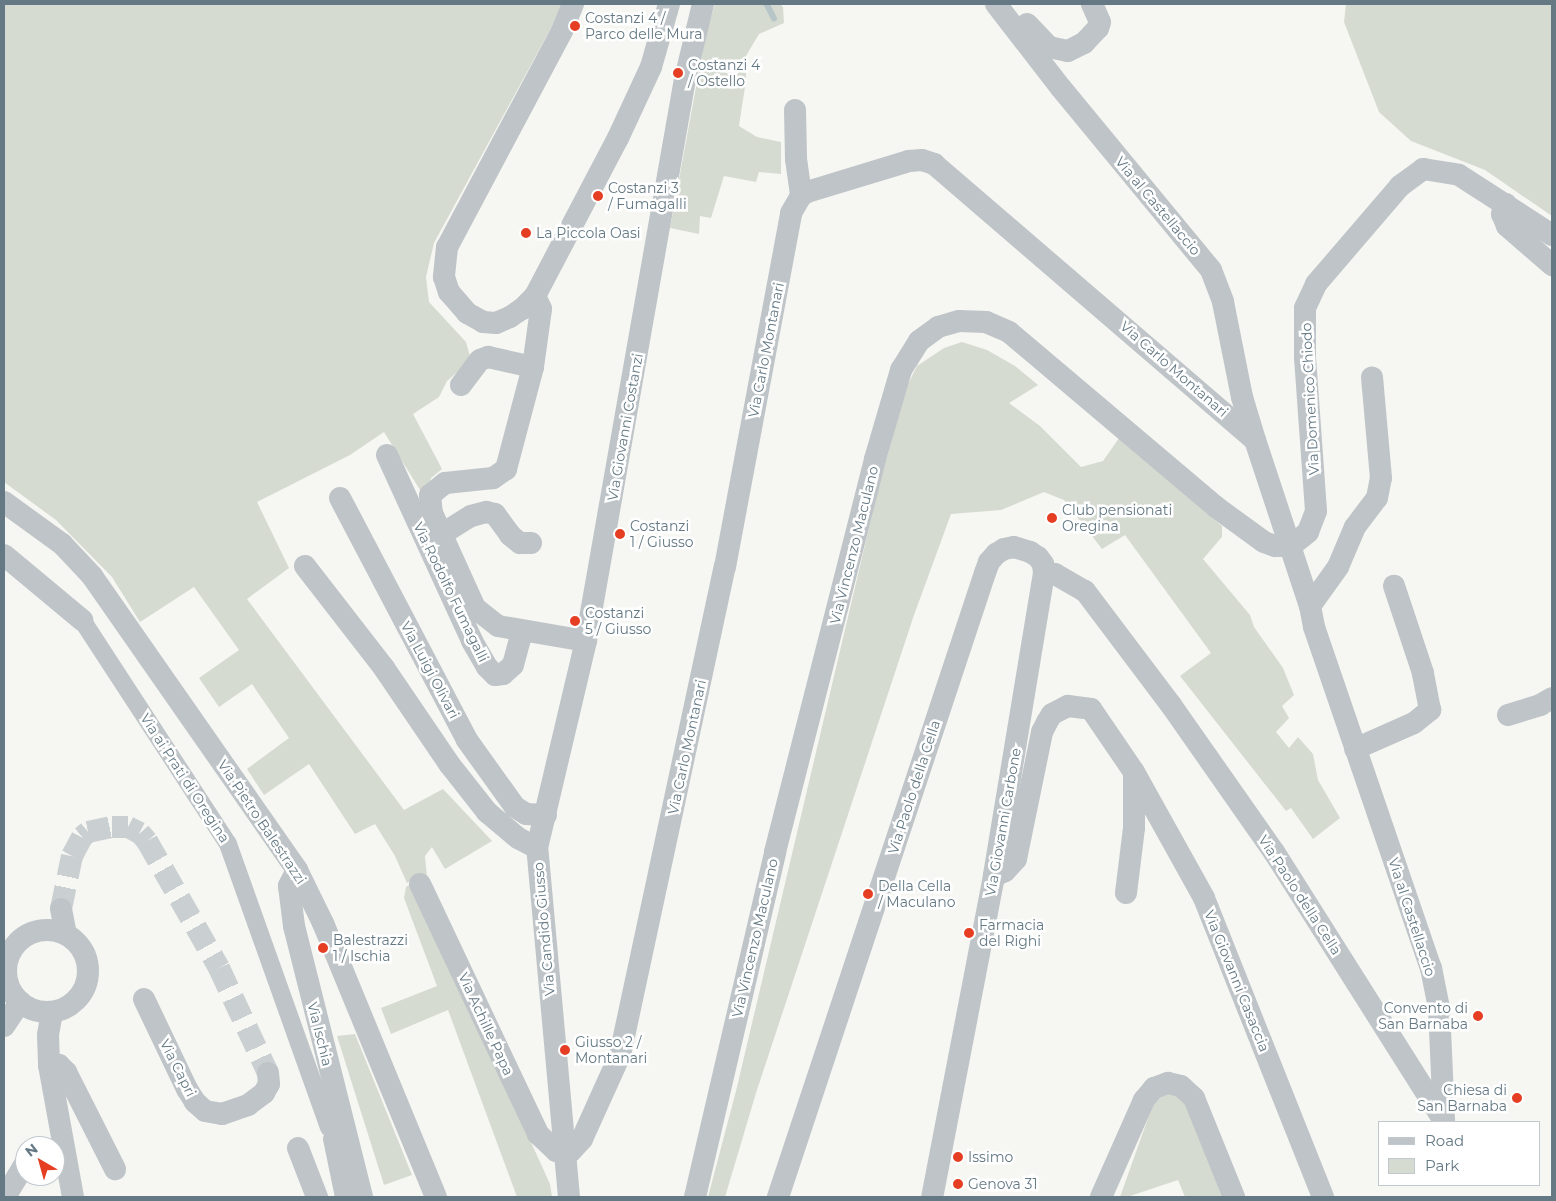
<!DOCTYPE html>
<html>
<head>
<meta charset="utf-8">
<style>
  body { margin:0 }
  #map { position:relative; width:1556px; height:1201px; overflow:hidden; background:#f6f6f2; font-family:Montserrat,sans-serif }
  div>[style] { position:absolute }
  [style*='--x'] { left:calc(var(--x)*1px); top:calc(var(--y)*1px); width:calc(var(--w)*1px); rotate:calc(var(--a)*1deg) }
  .green>* { inset:0; background:#d6dbd1 }
  .stream>* { height:5.5px; margin:-2.75px; padding:0 2.75px; transform-origin:2.75px; border-radius:2.75px; background:#b6c5c8 }
  .minor-tunnel>* { height:22px; margin-top:-11px; transform-origin:0; background:repeating-linear-gradient(90deg,#cad0d1 0 22px,transparent 0 33px) }
  .pedestrian>* { height:18px; margin:-9px; padding:0 9px; transform-origin:9px; border-radius:9px; background:#bec4c7 }
  .minor>* { height:22px; margin:-11px; padding:0 11px; transform-origin:11px; border-radius:11px; background:#bec4c7 }
  .minor>.ring { margin:-11px; padding:0; box-sizing:content-box; background:none; border:22px solid #bec4c7; border-radius:50% }
  .dots>* { width:14px; height:14px; translate:-50% -50%; box-sizing:border-box; border:2px solid #fff; border-radius:50% }
  span { translate:-50% -50%; white-space:nowrap; text-align:center; line-height:1.15; -webkit-text-stroke:5px #fff; paint-order:stroke }
  .poi-label { font-size:14px; color:#647984 }
  .left { translate:0 -50%; text-align:left }
  .right { translate:-100% -50%; text-align:right }
  .street-label { font-size:14px; color:#647984 }
  .frame { position:absolute; inset:0; border:5px solid #647984; pointer-events:none }
  .legend { position:absolute; left:1378px; top:1121px; width:162px; height:65px; box-sizing:border-box; background:#fff; border:1px solid #c1c9ce; margin:0; padding:6px 9px; list-style:none; font-size:15px; color:#647984 }
  .legend li { display:flex; align-items:center; gap:10px; height:25px }
  .legend b { width:25px; border:1px solid #c1c9ce }
  .north { position:absolute; left:15px; top:1136px; width:50px; height:50px; box-sizing:border-box; background:#fff; border:1px solid #c1c9ce; border-radius:50%; rotate:322deg; font-size:14px; font-weight:700; line-height:20px; text-align:center; color:#647984 }
  .north::after { content:''; display:block; margin:auto; width:18px; height:22px; background:#e53e23; clip-path:polygon(50% 0,100% 100%,50% 72%,0 100%) }
</style>
</head>
<body>
<div id="map">
  <div class="green">
    <div style="clip-path:polygon(4px 4px,564px 4px,434px 243px,426px 277px,429px 302px,466px 342px,471px 360px,447px 381px,439px 397px,413px 414px,442px 469px,431px 478px,425px 498px,384px 432px,350px 455px,257px 502px,289px 568px,247px 599px,404px 810px,443px 789px,492px 841px,445px 869px,432px 847px,425px 856px,427px 877px,417px 877px,407px 883px,395px 856px,375px 824px,355px 834px,309px 764px,264px 795px,247px 769px,289px 738px,252px 684px,219px 707px,199px 678px,239px 650px,194px 587px,140px 622px,112px 577px,56px 520px,4px 482px)"></div>
    <div style="clip-path:polygon(715px 4px,780px 4px,783px 7px,784px 23px,759px 34px,746px 56px,746px 80px,739px 126px,757px 137px,781px 142px,781px 174px,759px 172px,756px 182px,724px 176px,711px 218px,700px 216px,699px 234px,670px 228px,706px 33px)"></div>
    <div style="clip-path:polygon(1346px 4px,1552px 4px,1552px 216px,1485px 170px,1411px 141px,1379px 112px,1344px 22px)"></div>
    <div style="clip-path:polygon(962px 342px,987px 350px,1015px 366px,1038px 385px,1009px 403px,1040px 426px,1081px 467px,1103px 461px,1119px 438px,1222px 526px,1222px 537px,1203px 559px,1250px 615px,1254px 627px,1283px 668px,1294px 695px,1282px 706px,1289px 718px,1276px 732px,1289px 748px,1298px 737px,1313px 754px,1318px 780px,1340px 818px,1313px 839px,1291px 808px,1286px 811px,1180px 676px,1211px 653px,1125px 535px,1102px 549px,1064px 500px,1044px 492px,1001px 510px,951px 514px,914px 615px,756px 1093px,725px 1197px,708px 1197px,736px 1091px,877px 494px,905px 390px,917px 366px,944px 348px)"></div>
    <div style="clip-path:polygon(413px 883px,550px 1184px,552px 1197px,517px 1197px,448px 1010px,391px 1034px,381px 1008px,437px 986px,404px 898px,406px 887px)"></div>
    <div style="clip-path:polygon(355px 1034px,412px 1175px,384px 1185px,337px 1036px)"></div>
    <div style="clip-path:polygon(1172px 1094px,1182px 1096px,1226px 1197px,1185px 1197px,1178px 1180px,1127px 1197px,1120px 1197px,1152px 1107px,1162px 1096px)"></div>
  </div>
  <div class="stream">
    <div style="--x:767;--y:4;--w:16;--a:63"></div>
  </div>
  <div class="minor-tunnel">
    <div style="--x:61;--y:909;--w:54;--a:-78.3"></div>
    <div style="--x:72;--y:856;--w:21;--a:-62"></div>
    <div style="--x:82;--y:837;--w:8;--a:-40"></div>
    <div style="--x:88;--y:832;--w:25;--a:-12"></div>
    <div style="--x:112;--y:827;--w:16;--a:0"></div>
    <div style="--x:128;--y:827;--w:13;--a:27"></div>
    <div style="--x:140;--y:833;--w:11;--a:49"></div>
    <div style="--x:147;--y:841;--w:146;--a:60.4"></div>
    <div style="--x:219;--y:968;--w:116;--a:65"></div>
  </div>
  <div class="pedestrian">
    <div style="--x:82;--y:620;--w:267;--a:56.9"></div>
    <div style="--x:228;--y:844;--w:301;--a:70.4"></div>
    <div style="--x:332;--y:1139;--w:59;--a:78.3"></div>
  </div>
  <div class="minor">
    <div style="--x:573;--y:4;--w:29;--a:112"></div>
    <div style="--x:562;--y:31;--w:245;--a:118"></div>
    <div style="--x:447;--y:247;--w:30;--a:96"></div>
    <div style="--x:444;--y:277;--w:16;--a:72"></div>
    <div style="--x:449;--y:292;--w:28;--a:49"></div>
    <div style="--x:467;--y:313;--w:18;--a:29"></div>
    <div style="--x:483;--y:322;--w:13;--a:4"></div>
    <div style="--x:496;--y:323;--w:15;--a:-23"></div>
    <div style="--x:510;--y:317;--w:14;--a:-34"></div>
    <div style="--x:522;--y:309;--w:18;--a:-45"></div>
    <div style="--x:535;--y:296;--w:178;--a:-62.3"></div>
    <div style="--x:618;--y:138;--w:78;--a:-65.1"></div>
    <div style="--x:651;--y:67;--w:66;--a:-74.1"></div>
    <div style="--x:996;--y:4;--w:106;--a:52.3"></div>
    <div style="--x:1061;--y:88;--w:236;--a:50.5"></div>
    <div style="--x:1211;--y:270;--w:34;--a:69"></div>
    <div style="--x:1223;--y:302;--w:97;--a:78.7"></div>
    <div style="--x:1242;--y:397;--w:45;--a:73.2"></div>
    <div style="--x:1027;--y:24;--w:32;--a:46"></div>
    <div style="--x:1049;--y:47;--w:19;--a:12"></div>
    <div style="--x:1068;--y:51;--w:18;--a:-27"></div>
    <div style="--x:1084;--y:43;--w:21;--a:-47"></div>
    <div style="--x:1098;--y:28;--w:6;--a:-72"></div>
    <div style="--x:1100;--y:22;--w:20;--a:-114"></div>
    <div style="--x:795;--y:110;--w:49;--a:88.8"></div>
    <div style="--x:796;--y:159;--w:37;--a:82"></div>
    <div style="--x:1506;--y:204;--w:11;--a:112"></div>
    <div style="--x:1502;--y:214;--w:13;--a:67"></div>
    <div style="--x:1507;--y:226;--w:60;--a:40.9"></div>
    <div style="--x:535;--y:296;--w:14;--a:65"></div>
    <div style="--x:541;--y:309;--w:59;--a:97.9"></div>
    <div style="--x:533;--y:367;--w:106;--a:104.8"></div>
    <div style="--x:506;--y:469;--w:16;--a:145"></div>
    <div style="--x:493;--y:478;--w:48;--a:174.1"></div>
    <div style="--x:445;--y:483;--w:19;--a:141"></div>
    <div style="--x:430;--y:495;--w:18;--a:84"></div>
    <div style="--x:432;--y:513;--w:104;--a:65.6"></div>
    <div style="--x:475;--y:608;--w:29;--a:38"></div>
    <div style="--x:498;--y:626;--w:89;--a:9.7"></div>
    <div style="--x:461;--y:385;--w:31;--a:-53"></div>
    <div style="--x:480;--y:360;--w:9;--a:-21"></div>
    <div style="--x:488;--y:357;--w:46;--a:12.5"></div>
    <div style="--x:387;--y:455;--w:205;--a:65.4"></div>
    <div style="--x:472;--y:641;--w:30;--a:60"></div>
    <div style="--x:487;--y:667;--w:11;--a:45"></div>
    <div style="--x:495;--y:675;--w:8;--a:-7"></div>
    <div style="--x:503;--y:674;--w:13;--a:-42"></div>
    <div style="--x:513;--y:665;--w:35;--a:-75"></div>
    <div style="--x:340;--y:498;--w:273;--a:62.3"></div>
    <div style="--x:467;--y:740;--w:82;--a:54.4"></div>
    <div style="--x:515;--y:807;--w:13;--a:32"></div>
    <div style="--x:526;--y:814;--w:20;--a:3"></div>
    <div style="--x:4;--y:502;--w:72;--a:35.9"></div>
    <div style="--x:62;--y:544;--w:44;--a:46.8"></div>
    <div style="--x:92;--y:576;--w:358;--a:55.1"></div>
    <div style="--x:297;--y:870;--w:59;--a:63.9"></div>
    <div style="--x:323;--y:923;--w:296;--a:67.6"></div>
    <div style="--x:442;--y:534;--w:34;--a:-32"></div>
    <div style="--x:471;--y:516;--w:16;--a:-15"></div>
    <div style="--x:486;--y:512;--w:9;--a:13"></div>
    <div style="--x:495;--y:514;--w:26;--a:54"></div>
    <div style="--x:510;--y:535;--w:13;--a:39"></div>
    <div style="--x:520;--y:543;--w:11;--a:0"></div>
    <div style="--x:4;--y:555;--w:102;--a:39.8"></div>
    <div style="--x:305;--y:566;--w:129;--a:52.2"></div>
    <div style="--x:384;--y:668;--w:117;--a:55.8"></div>
    <div style="--x:450;--y:765;--w:60;--a:51.8"></div>
    <div style="--x:487;--y:812;--w:40;--a:40"></div>
    <div style="--x:518;--y:838;--w:21;--a:28"></div>
    <div style="--x:1044;--y:573;--w:11;--a:5"></div>
    <div style="--x:1055;--y:574;--w:34;--a:30"></div>
    <div style="--x:1085;--y:591;--w:143;--a:53"></div>
    <div style="--x:1171;--y:705;--w:179;--a:55"></div>
    <div style="--x:1274;--y:852;--w:316;--a:57.7"></div>
    <div style="--x:1310;--y:606;--w:48;--a:-54.3"></div>
    <div style="--x:1338;--y:567;--w:43;--a:-67"></div>
    <div style="--x:1355;--y:527;--w:36;--a:-53"></div>
    <div style="--x:1377;--y:498;--w:20;--a:-79"></div>
    <div style="--x:1381;--y:478;--w:101;--a:-95.1"></div>
    <div style="--x:1508;--y:715;--w:34;--a:-17"></div>
    <div style="--x:1540;--y:705;--w:14;--a:-30"></div>
    <div style="--x:1355;--y:749;--w:64;--a:-23.8"></div>
    <div style="--x:1414;--y:723;--w:21;--a:-39"></div>
    <div style="--x:1430;--y:710;--w:38;--a:-101"></div>
    <div style="--x:1423;--y:673;--w:92;--a:-108.4"></div>
    <div style="--x:297;--y:870;--w:18;--a:117"></div>
    <div style="--x:289;--y:886;--w:40;--a:82.9"></div>
    <div style="--x:294;--y:926;--w:279;--a:75.9"></div>
    <div style="--x:994;--y:876;--w:12;--a:-24"></div>
    <div style="--x:1005;--y:871;--w:16;--a:-47"></div>
    <div style="--x:1016;--y:859;--w:130;--a:-78.4"></div>
    <div style="--x:1042;--y:732;--w:11;--a:-63"></div>
    <div style="--x:1047;--y:722;--w:9;--a:-58"></div>
    <div style="--x:1052;--y:714;--w:18;--a:-27"></div>
    <div style="--x:1068;--y:706;--w:23;--a:7"></div>
    <div style="--x:1091;--y:709;--w:76;--a:55.7"></div>
    <div style="--x:1134;--y:772;--w:144;--a:60.9"></div>
    <div style="--x:1204;--y:898;--w:322;--a:68.3"></div>
    <div style="--x:420;--y:884;--w:276;--a:64.7"></div>
    <div style="--x:538;--y:1134;--w:25;--a:43"></div>
    <div style="--x:556;--y:1151;--w:15;--a:0"></div>
    <div style="--x:571;--y:1151;--w:16;--a:-47"></div>
    <div style="--x:582;--y:1139;--w:92;--a:-65.7"></div>
    <div style="--x:620;--y:1055;--w:499;--a:-77.9"></div>
    <div style="--x:725;--y:567;--w:360;--a:-79.4"></div>
    <div style="--x:791;--y:213;--w:20;--a:-60"></div>
    <div style="--x:801;--y:196;--w:7;--a:-34"></div>
    <div style="--x:807;--y:192;--w:107;--a:-16.9"></div>
    <div style="--x:909;--y:161;--w:13;--a:-4"></div>
    <div style="--x:922;--y:160;--w:13;--a:18"></div>
    <div style="--x:934;--y:164;--w:423;--a:40.7"></div>
    <div style="--x:1255;--y:440;--w:175;--a:71.7"></div>
    <div style="--x:1310;--y:606;--w:21;--a:79"></div>
    <div style="--x:1314;--y:627;--w:361;--a:71.1"></div>
    <div style="--x:1431;--y:968;--w:41;--a:78.7"></div>
    <div style="--x:1439;--y:1008;--w:112;--a:87.4"></div>
    <div style="--x:1126;--y:893;--w:65;--a:-83"></div>
    <div style="--x:1134;--y:828;--w:52;--a:-90"></div>
    <div style="--x:61;--y:909;--w:25;--a:79"></div>
    <div class="ring" style="left:6px;top:930px;width:60px;height:60px"></div>
    <div style="--x:144;--y:999;--w:100;--a:64.5"></div>
    <div style="--x:187;--y:1089;--w:15;--a:58"></div>
    <div style="--x:195;--y:1102;--w:13;--a:42"></div>
    <div style="--x:205;--y:1111;--w:17;--a:10"></div>
    <div style="--x:222;--y:1114;--w:28;--a:-19"></div>
    <div style="--x:248;--y:1105;--w:20;--a:-37"></div>
    <div style="--x:264;--y:1093;--w:10;--a:-61"></div>
    <div style="--x:269;--y:1084;--w:11;--a:-95"></div>
    <div style="--x:52;--y:1012;--w:23;--a:100"></div>
    <div style="--x:48;--y:1035;--w:30;--a:88"></div>
    <div style="--x:49;--y:1065;--w:134;--a:79.7"></div>
    <div style="--x:4;--y:1026;--w:29;--a:-56"></div>
    <div style="--x:49;--y:1065;--w:10;--a:0"></div>
    <div style="--x:59;--y:1065;--w:10;--a:45"></div>
    <div style="--x:66;--y:1072;--w:109;--a:63.2"></div>
    <div style="--x:298;--y:1148;--w:53;--a:68.8"></div>
    <div style="--x:5;--y:1197;--w:39;--a:-59"></div>
    <div style="--x:569;--y:1197;--w:350;--a:-95.2"></div>
    <div style="--x:537;--y:848;--w:213;--a:-76.7"></div>
    <div style="--x:586;--y:641;--w:571;--a:-80.01"></div>
    <div style="--x:685;--y:79;--w:77;--a:-76.5"></div>
    <div style="--x:695;--y:1197;--w:354;--a:-76.9"></div>
    <div style="--x:775;--y:852;--w:406;--a:-75.7"></div>
    <div style="--x:875;--y:459;--w:93;--a:-73.7"></div>
    <div style="--x:901;--y:370;--w:34;--a:-58"></div>
    <div style="--x:919;--y:341;--w:24;--a:-36"></div>
    <div style="--x:938;--y:327;--w:22;--a:-16"></div>
    <div style="--x:959;--y:321;--w:27;--a:2"></div>
    <div style="--x:986;--y:322;--w:25;--a:23"></div>
    <div style="--x:1009;--y:332;--w:271;--a:40.2"></div>
    <div style="--x:1216;--y:507;--w:59;--a:36.1"></div>
    <div style="--x:1264;--y:542;--w:12;--a:20"></div>
    <div style="--x:1275;--y:546;--w:16;--a:0"></div>
    <div style="--x:1291;--y:546;--w:22;--a:-39"></div>
    <div style="--x:1308;--y:532;--w:22;--a:-69"></div>
    <div style="--x:1316;--y:511;--w:153;--a:-94.1"></div>
    <div style="--x:1305;--y:358;--w:50;--a:-90"></div>
    <div style="--x:1305;--y:308;--w:26;--a:-65"></div>
    <div style="--x:1316;--y:284;--w:129;--a:-49.4"></div>
    <div style="--x:1400;--y:186;--w:29;--a:-36"></div>
    <div style="--x:1423;--y:169;--w:36;--a:9"></div>
    <div style="--x:1459;--y:175;--w:111;--a:32.8"></div>
    <div style="--x:778;--y:1197;--w:657;--a:-71.65"></div>
    <div style="--x:985;--y:573;--w:12;--a:-70"></div>
    <div style="--x:989;--y:562;--w:11;--a:-49"></div>
    <div style="--x:996;--y:554;--w:9;--a:-32"></div>
    <div style="--x:1004;--y:549;--w:10;--a:-11"></div>
    <div style="--x:1014;--y:547;--w:17;--a:17"></div>
    <div style="--x:1030;--y:552;--w:9;--a:32"></div>
    <div style="--x:1038;--y:557;--w:9;--a:54"></div>
    <div style="--x:1043;--y:564;--w:9;--a:84"></div>
    <div style="--x:1044;--y:573;--w:307;--a:99.4"></div>
    <div style="--x:994;--y:876;--w:327;--a:100.9"></div>
    <div style="--x:1101;--y:1197;--w:106;--a:-66.1"></div>
    <div style="--x:1144;--y:1100;--w:16;--a:-50"></div>
    <div style="--x:1154;--y:1088;--w:15;--a:-20"></div>
    <div style="--x:1168;--y:1083;--w:13;--a:13"></div>
    <div style="--x:1181;--y:1086;--w:18;--a:43"></div>
    <div style="--x:1194;--y:1098;--w:107;--a:68"></div>
  </div>
  <div class="dots">
    <div style="left:575px;top:26px;background:#e53e23"></div>
    <div style="left:678px;top:73px;background:#e53e23"></div>
    <div style="left:598px;top:196px;background:#e53e23"></div>
    <div style="left:526px;top:233px;background:#e53e23"></div>
    <div style="left:1052px;top:518px;background:#e53e23"></div>
    <div style="left:620px;top:534px;background:#e53e23"></div>
    <div style="left:575px;top:621px;background:#e53e23"></div>
    <div style="left:868px;top:894px;background:#e53e23"></div>
    <div style="left:969px;top:933px;background:#e53e23"></div>
    <div style="left:323px;top:948px;background:#e53e23"></div>
    <div style="left:1478px;top:1016px;background:#e53e23"></div>
    <div style="left:565px;top:1050px;background:#e53e23"></div>
    <div style="left:1517px;top:1098px;background:#e53e23"></div>
    <div style="left:958px;top:1157px;background:#e53e23"></div>
    <div style="left:958px;top:1184px;background:#e53e23"></div>
  </div>
  <div class="poi-label">
    <span class="left" style="left:585px;top:26px">Costanzi 4 /<br>Parco delle Mura</span>
    <span class="left" style="left:688px;top:73px">Costanzi 4<br>/ Ostello</span>
    <span class="left" style="left:608px;top:196px">Costanzi 3<br>/ Fumagalli</span>
    <span class="left" style="left:536px;top:233px">La Piccola Oasi</span>
    <span class="left" style="left:1062px;top:518px">Club pensionati<br>Oregina</span>
    <span class="left" style="left:630px;top:534px">Costanzi<br>1 / Giusso</span>
    <span class="left" style="left:585px;top:621px">Costanzi<br>5 / Giusso</span>
    <span class="left" style="left:878px;top:894px">Della Cella<br>/ Maculano</span>
    <span class="left" style="left:979px;top:933px">Farmacia<br>del Righi</span>
    <span class="left" style="left:333px;top:948px">Balestrazzi<br>1 / Ischia</span>
    <span class="right" style="left:1468px;top:1016px">Convento di<br>San Barnaba</span>
    <span class="left" style="left:575px;top:1050px">Giusso 2 /<br>Montanari</span>
    <span class="right" style="left:1507px;top:1098px">Chiesa di<br>San Barnaba</span>
    <span class="left" style="left:968px;top:1157px">Issimo</span>
    <span class="left" style="left:968px;top:1184px">Genova 31</span>
  </div>
  <div class="street-label">
    <span style="left:1158px;top:206px;rotate:50deg">Via al Castellaccio</span>
    <span style="left:766px;top:350px;rotate:-79deg">Via Carlo Montanari</span>
    <span style="left:1174px;top:369px;rotate:41deg">Via Carlo Montanari</span>
    <span style="left:1310px;top:399px;rotate:-93deg">Via Domenico Chiodo</span>
    <span style="left:625px;top:427px;rotate:-80deg">Via Giovanni Costanzi</span>
    <span style="left:854px;top:545px;rotate:-76deg">Via Vincenzo Maculano</span>
    <span style="left:451px;top:592px;rotate:64deg">Via Rodolfo Fumagalli</span>
    <span style="left:430px;top:670px;rotate:62deg">Via Luigi Olivari</span>
    <span style="left:687px;top:747px;rotate:-78deg">Via Carlo Montanari</span>
    <span style="left:185px;top:778px;rotate:57deg">Via ai Prati di Oregina</span>
    <span style="left:914px;top:787px;rotate:-72deg">Via Paolo della Cella</span>
    <span style="left:262px;top:822px;rotate:56deg">Via Pietro Balestrazzi</span>
    <span style="left:1003px;top:822px;rotate:-80deg">Via Giovanni Carbone</span>
    <span style="left:1300px;top:895px;rotate:57deg">Via Paolo della Cella</span>
    <span style="left:1412px;top:917px;rotate:72deg">Via al Castellaccio</span>
    <span style="left:544px;top:929px;rotate:-95deg">Via Candido Giusso</span>
    <span style="left:755px;top:938px;rotate:-77deg">Via Vincenzo Maculano</span>
    <span style="left:1237px;top:981px;rotate:68deg">Via Giovanni Casaccia</span>
    <span style="left:486px;top:1024px;rotate:65deg">Via Achille Papa</span>
    <span style="left:320px;top:1034px;rotate:76deg">Via Ischia</span>
    <span style="left:178px;top:1068px;rotate:63deg">Via Capri</span>
  </div>
  <div class="frame"></div>
  <ul class="legend">
  <li><b style="height:6px;background:#bec4c7"></b>Road</li>
  <li><b style="height:14px;background:#d6dbd1"></b>Park</li>
  </ul>
  <div class="north">N</div>
</div>
</body>
</html>
